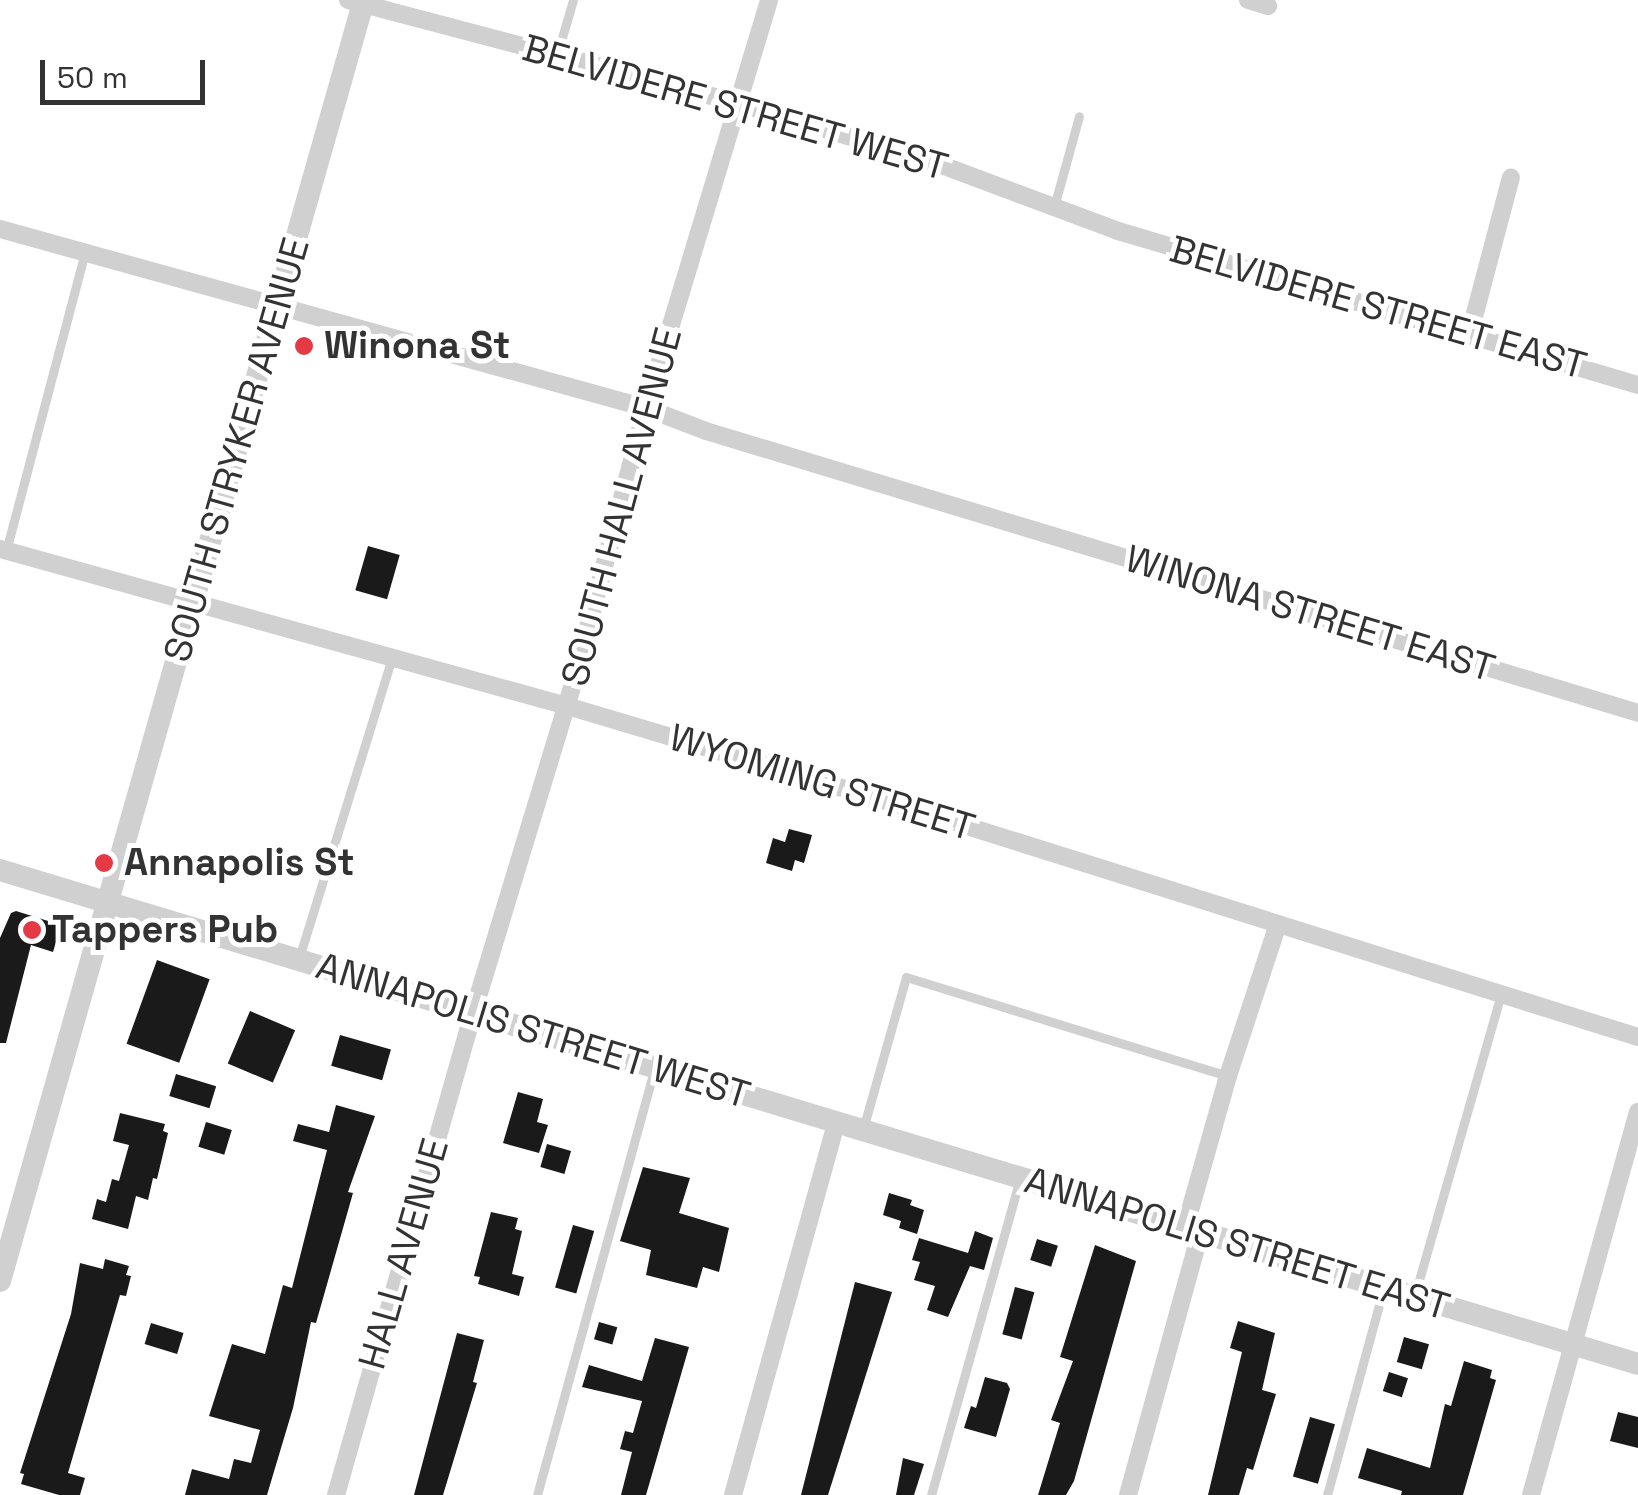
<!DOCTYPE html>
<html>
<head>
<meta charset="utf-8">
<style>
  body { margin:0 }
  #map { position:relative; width:1638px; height:1495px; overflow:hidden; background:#fff; font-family:"Space Grotesk",sans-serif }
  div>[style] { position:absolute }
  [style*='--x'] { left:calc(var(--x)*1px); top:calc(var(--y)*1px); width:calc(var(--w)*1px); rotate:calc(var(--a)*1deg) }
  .building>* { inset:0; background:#1a1a1a; transform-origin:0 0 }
  .service>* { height:9px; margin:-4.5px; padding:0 4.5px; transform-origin:4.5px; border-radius:4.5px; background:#d0d0d0 }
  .minor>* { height:18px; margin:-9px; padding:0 9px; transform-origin:9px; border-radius:9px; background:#d0d0d0 }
  .tertiary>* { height:22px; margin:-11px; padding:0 11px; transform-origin:11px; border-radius:11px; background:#d0d0d0 }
  .dots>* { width:28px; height:28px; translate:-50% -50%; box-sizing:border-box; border:5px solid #fff; border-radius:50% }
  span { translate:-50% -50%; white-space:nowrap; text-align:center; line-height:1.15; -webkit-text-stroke:10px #fff; paint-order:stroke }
  .street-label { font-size:38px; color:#333 }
  .poi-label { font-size:38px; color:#333; font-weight:700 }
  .left { translate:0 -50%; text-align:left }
  .scale { position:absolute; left:40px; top:60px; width:165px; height:45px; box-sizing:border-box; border:5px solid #333; border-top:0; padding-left:12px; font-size:30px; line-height:35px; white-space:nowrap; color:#333; -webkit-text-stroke:8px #fff; paint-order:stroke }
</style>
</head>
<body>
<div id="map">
  <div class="building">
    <div style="left:368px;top:546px;width:33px;height:46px;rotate:16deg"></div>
    <div style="clip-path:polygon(789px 829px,812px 835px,804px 863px,795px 860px,792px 871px,766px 863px,773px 838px,785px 842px)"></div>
    <div style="clip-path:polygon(16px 911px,61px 925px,53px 952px,31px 945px,6px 1043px,0 1043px,0 938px,11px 913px)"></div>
    <div style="left:157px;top:960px;width:56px;height:89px;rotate:20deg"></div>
    <div style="left:250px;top:1011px;width:49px;height:57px;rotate:23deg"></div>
    <div style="left:340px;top:1035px;width:53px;height:32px;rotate:16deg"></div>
    <div style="left:176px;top:1074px;width:42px;height:23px;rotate:17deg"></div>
    <div style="clip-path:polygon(518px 1092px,543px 1099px,537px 1122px,548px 1125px,539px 1153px,503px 1143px)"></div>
    <div style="clip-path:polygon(336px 1105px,375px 1116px,348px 1192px,353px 1193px,316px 1323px,311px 1322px,293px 1408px,267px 1495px,185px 1495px,192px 1469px,229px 1479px,234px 1459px,251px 1463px,260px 1430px,209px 1416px,232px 1344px,265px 1354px,283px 1285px,292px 1288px,327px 1150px,293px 1141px,298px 1124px,329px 1132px)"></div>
    <div style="clip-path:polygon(120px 1113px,165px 1124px,163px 1131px,168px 1133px,157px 1179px,153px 1178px,148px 1200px,136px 1196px,128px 1229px,92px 1219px,97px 1199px,106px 1202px,112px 1179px,119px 1181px,129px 1145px,113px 1141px)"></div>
    <div style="left:206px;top:1122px;width:27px;height:26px;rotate:17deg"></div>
    <div style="left:547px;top:1144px;width:25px;height:24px;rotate:16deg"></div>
    <div style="clip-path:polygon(643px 1167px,690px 1178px,679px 1213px,729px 1228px,719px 1272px,703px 1267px,697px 1288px,646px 1275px,651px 1250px,620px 1241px)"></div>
    <div style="clip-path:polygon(889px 1193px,912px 1200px,910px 1205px,924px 1210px,917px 1234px,899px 1228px,901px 1221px,883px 1215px)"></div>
    <div style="clip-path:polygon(491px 1212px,518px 1218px,515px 1229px,522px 1231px,512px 1274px,524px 1277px,519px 1296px,478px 1284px,480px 1277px,474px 1276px)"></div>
    <div style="left:573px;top:1225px;width:22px;height:65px;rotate:16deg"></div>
    <div style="clip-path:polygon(975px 1231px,993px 1238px,984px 1270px,970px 1266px,948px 1317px,927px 1310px,935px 1286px,914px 1280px,920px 1262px,912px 1260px,919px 1238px,968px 1253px)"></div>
    <div style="left:1037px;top:1239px;width:22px;height:22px;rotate:18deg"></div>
    <div style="clip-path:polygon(1095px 1245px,1136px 1261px,1074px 1481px,1066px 1495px,1038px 1495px,1060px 1423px,1051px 1420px,1073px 1361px,1060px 1357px)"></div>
    <div style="clip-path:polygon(105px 1259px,129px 1266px,126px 1275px,131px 1276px,126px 1296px,120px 1295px,68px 1473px,85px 1478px,80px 1495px,59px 1495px,21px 1484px,24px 1474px,20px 1473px,71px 1314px,80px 1263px,103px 1269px)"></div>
    <div style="clip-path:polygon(855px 1282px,892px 1292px,828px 1495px,801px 1495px)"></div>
    <div style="left:1015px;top:1287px;width:20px;height:49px;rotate:15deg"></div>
    <div style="clip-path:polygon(1238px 1321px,1275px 1333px,1262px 1390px,1276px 1394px,1253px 1470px,1247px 1468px,1239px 1495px,1208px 1495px,1242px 1352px,1230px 1348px)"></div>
    <div style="left:599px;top:1322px;width:19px;height:18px;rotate:16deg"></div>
    <div style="left:151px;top:1323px;width:34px;height:22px;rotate:17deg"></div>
    <div style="clip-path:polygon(457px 1333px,484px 1340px,473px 1382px,477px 1383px,443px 1495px,414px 1495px)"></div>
    <div style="left:1404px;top:1337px;width:26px;height:26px;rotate:16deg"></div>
    <div style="clip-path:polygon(655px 1338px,689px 1347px,646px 1495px,621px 1495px,632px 1452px,620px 1449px,625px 1431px,633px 1433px,642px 1401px,582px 1387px,589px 1365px,642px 1381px)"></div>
    <div style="clip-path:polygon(1464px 1361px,1492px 1370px,1490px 1378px,1496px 1380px,1463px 1495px,1401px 1495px,1402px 1491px,1358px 1478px,1367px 1448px,1430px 1468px,1445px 1404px,1451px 1406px)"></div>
    <div style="left:1389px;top:1372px;width:20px;height:20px;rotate:18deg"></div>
    <div style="clip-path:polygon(985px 1377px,1007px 1383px,1010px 1389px,996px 1437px,964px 1428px,971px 1406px,976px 1408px)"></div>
    <div style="clip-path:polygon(1618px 1412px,1638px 1417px,1638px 1448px,1610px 1441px)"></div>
    <div style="left:1310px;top:1417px;width:26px;height:62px;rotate:16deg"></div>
    <div style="clip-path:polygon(903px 1458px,924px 1464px,914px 1495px,896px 1495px)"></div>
  </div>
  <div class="service">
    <div style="--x:557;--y:55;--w:57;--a:-73.8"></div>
    <div style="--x:1054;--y:207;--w:94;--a:-74.6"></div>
    <div style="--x:6;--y:551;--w:308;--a:-75.2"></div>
    <div style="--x:299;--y:958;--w:314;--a:-72.8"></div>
    <div style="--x:863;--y:1129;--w:158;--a:-74.2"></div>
    <div style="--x:906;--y:977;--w:337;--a:17.1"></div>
    <div style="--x:1415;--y:1294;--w:312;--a:-74"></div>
    <div style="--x:537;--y:1495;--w:441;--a:-74.6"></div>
    <div style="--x:931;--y:1495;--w:328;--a:-74.3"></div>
    <div style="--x:1327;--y:1495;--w:213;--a:-74.7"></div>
  </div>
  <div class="minor">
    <div style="--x:348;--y:0;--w:407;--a:14.8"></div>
    <div style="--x:741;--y:104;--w:198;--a:16.7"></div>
    <div style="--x:931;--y:161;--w:200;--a:20.5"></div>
    <div style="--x:1118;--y:231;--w:542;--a:16.5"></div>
    <div style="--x:1248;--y:0;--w:21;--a:17"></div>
    <div style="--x:0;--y:229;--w:670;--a:15.49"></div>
    <div style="--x:646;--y:408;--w:64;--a:21"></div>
    <div style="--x:706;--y:431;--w:974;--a:16.83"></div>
    <div style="--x:1469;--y:336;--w:164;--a:-75.2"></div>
    <div style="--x:0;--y:549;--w:588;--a:15.48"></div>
    <div style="--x:567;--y:706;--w:351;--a:16.6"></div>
    <div style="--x:903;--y:806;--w:770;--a:17.45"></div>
    <div style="--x:1185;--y:1228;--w:158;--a:-74.2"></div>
    <div style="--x:1228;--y:1076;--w:160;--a:-71.8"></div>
    <div style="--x:336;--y:1495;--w:501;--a:-74.13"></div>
    <div style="--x:473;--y:1013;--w:348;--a:-73.1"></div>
    <div style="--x:574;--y:680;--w:281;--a:-75.2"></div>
    <div style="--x:646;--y:408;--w:426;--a:-73.2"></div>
    <div style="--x:733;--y:1495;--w:385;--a:-74.5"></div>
    <div style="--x:1128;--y:1495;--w:272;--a:-74.6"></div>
    <div style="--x:1531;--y:1495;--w:398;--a:-74.4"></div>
  </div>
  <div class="tertiary">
    <div style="--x:0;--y:870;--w:1711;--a:16.78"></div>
    <div style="--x:0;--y:1281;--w:1332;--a:-74.14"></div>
  </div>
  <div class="dots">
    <div style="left:304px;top:346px;background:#e63946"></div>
    <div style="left:104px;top:863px;background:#e63946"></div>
    <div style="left:32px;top:930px;background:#e63946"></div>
  </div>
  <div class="street-label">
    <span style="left:735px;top:108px;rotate:16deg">BELVIDERE STREET WEST</span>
    <span style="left:1378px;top:308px;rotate:16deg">BELVIDERE STREET EAST</span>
    <span style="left:237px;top:450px;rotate:-74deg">SOUTH STRYKER AVENUE</span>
    <span style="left:622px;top:507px;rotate:-75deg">SOUTH HALL AVENUE</span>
    <span style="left:1310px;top:614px;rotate:17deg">WINONA STREET EAST</span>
    <span style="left:822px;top:783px;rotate:17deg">WYOMING STREET</span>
    <span style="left:533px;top:1031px;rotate:17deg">ANNAPOLIS STREET WEST</span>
    <span style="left:1237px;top:1244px;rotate:17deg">ANNAPOLIS STREET EAST</span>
    <span style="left:404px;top:1254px;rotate:-74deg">HALL AVENUE</span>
  </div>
  <div class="poi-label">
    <span class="left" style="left:324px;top:346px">Winona St</span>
    <span class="left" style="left:124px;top:863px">Annapolis St</span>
    <span class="left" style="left:52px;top:930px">Tappers Pub</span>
  </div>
  <div class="scale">50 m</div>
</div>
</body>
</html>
